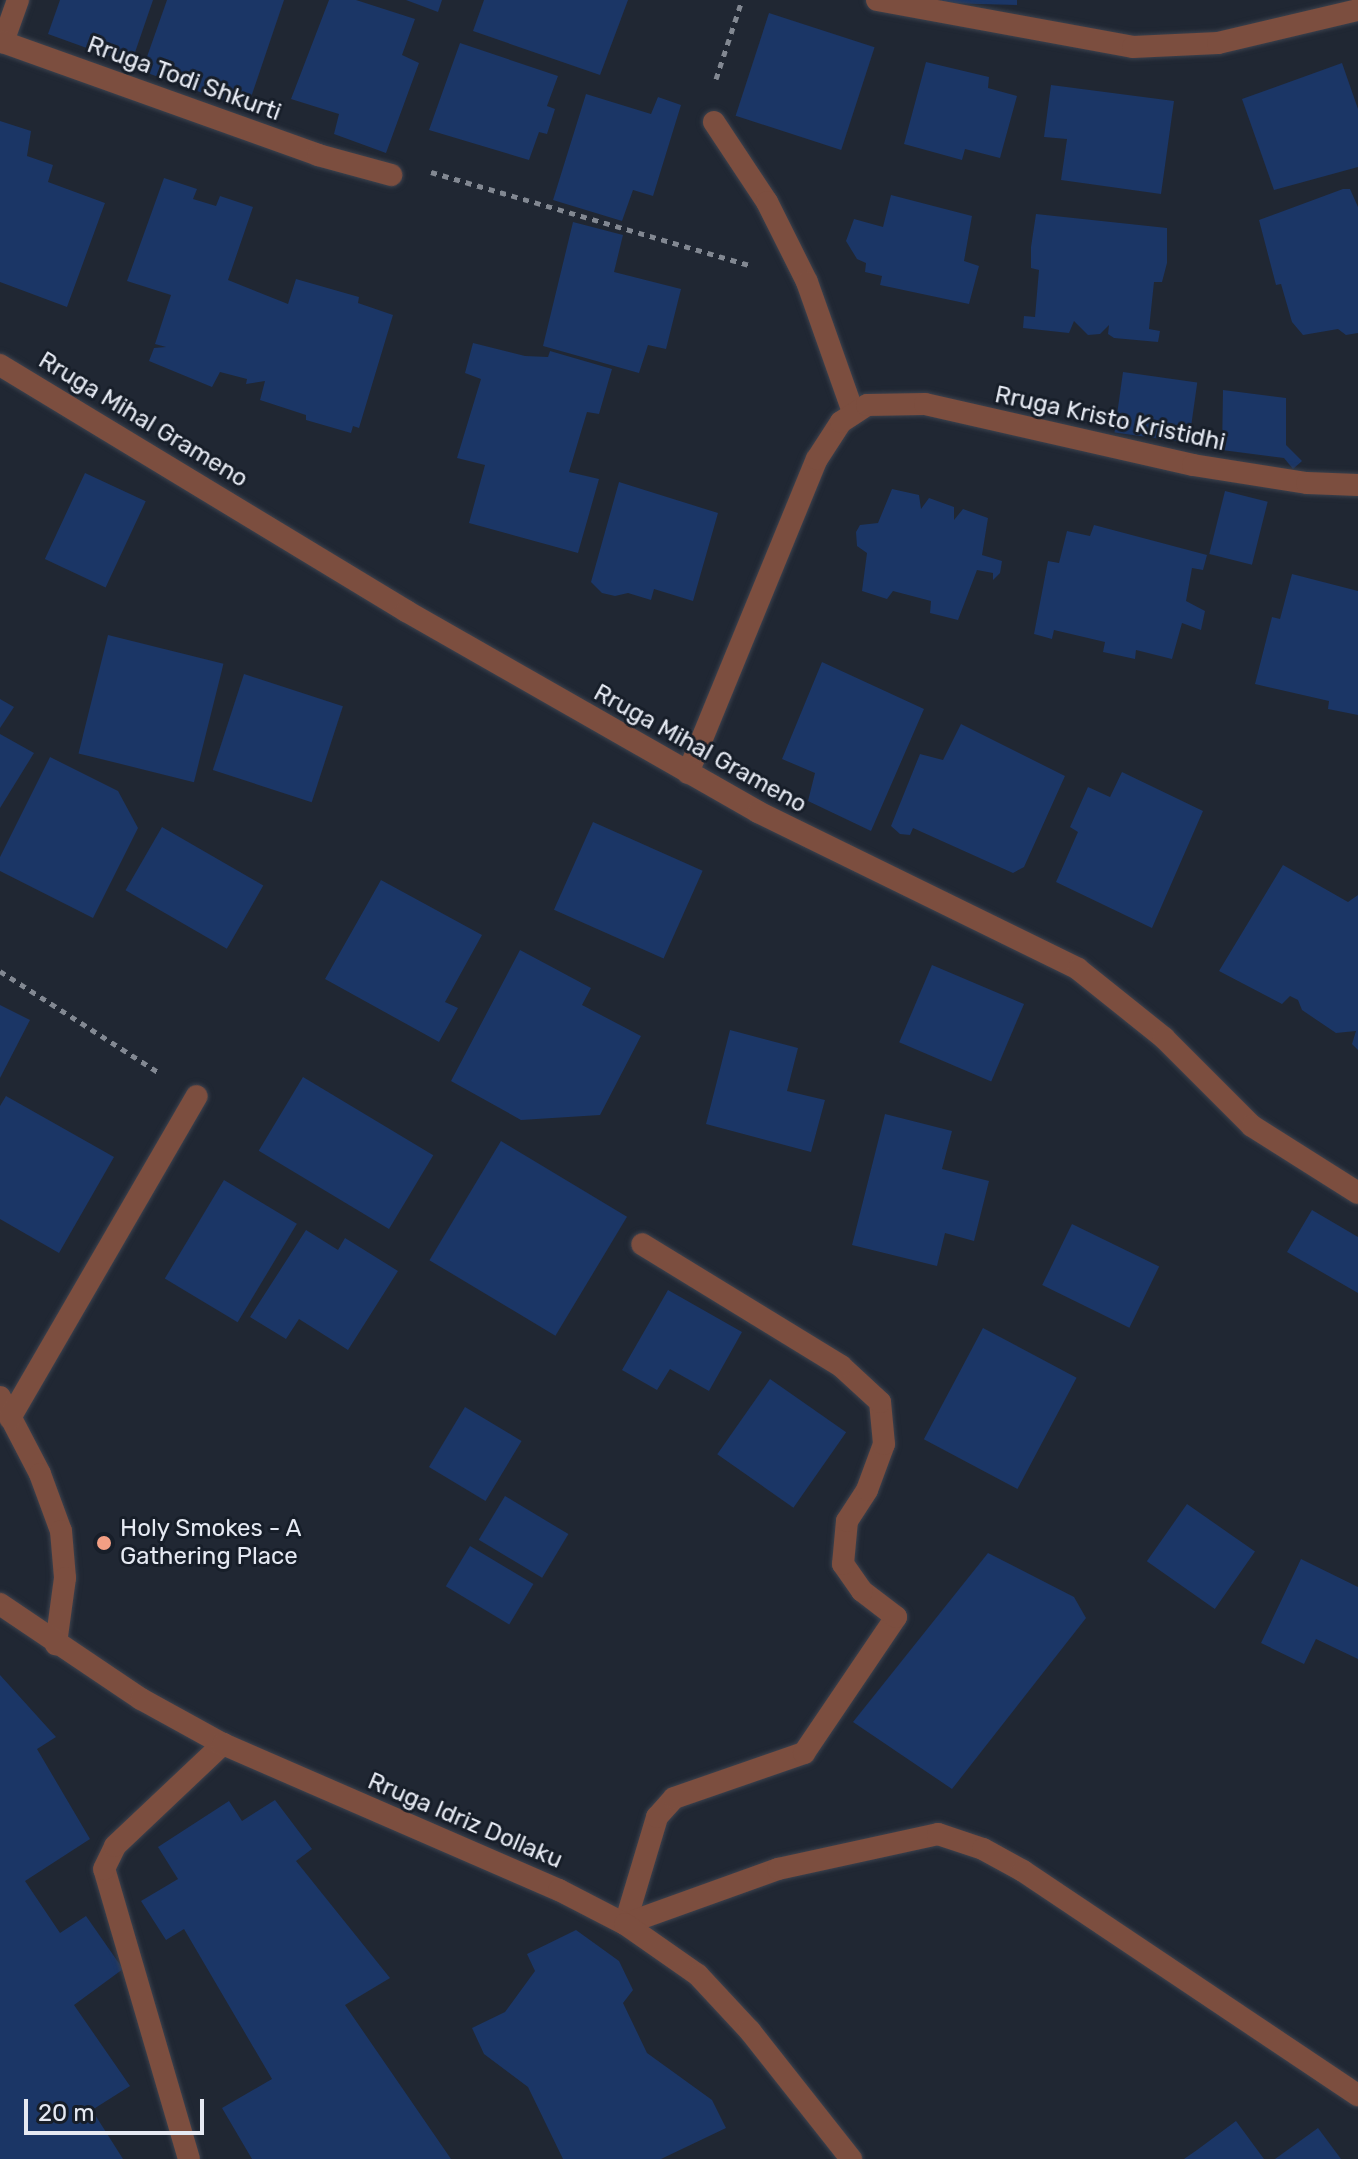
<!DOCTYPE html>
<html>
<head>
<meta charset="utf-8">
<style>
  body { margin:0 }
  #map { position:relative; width:1358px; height:2159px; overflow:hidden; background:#202733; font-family:Rubik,sans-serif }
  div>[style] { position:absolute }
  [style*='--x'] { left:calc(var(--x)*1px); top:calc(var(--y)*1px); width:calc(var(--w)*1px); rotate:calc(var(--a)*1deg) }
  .building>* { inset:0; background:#1b3666; transform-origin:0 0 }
  .path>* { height:5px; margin-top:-2.5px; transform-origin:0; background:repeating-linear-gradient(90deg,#828892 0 6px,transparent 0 12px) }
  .roads { filter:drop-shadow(0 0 2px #3c424e) drop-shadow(0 0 2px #3c424e) }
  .service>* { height:22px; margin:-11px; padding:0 11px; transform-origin:11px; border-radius:11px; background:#7c4e3f }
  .minor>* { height:22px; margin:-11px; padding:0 11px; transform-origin:11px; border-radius:11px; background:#7c4e3f }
  .tertiary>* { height:22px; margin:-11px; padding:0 11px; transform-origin:11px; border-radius:11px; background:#7c4e3f }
  .dots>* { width:22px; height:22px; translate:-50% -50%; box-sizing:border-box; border:4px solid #171e29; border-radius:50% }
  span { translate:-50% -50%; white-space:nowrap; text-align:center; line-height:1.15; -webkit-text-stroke:6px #171e29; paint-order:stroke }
  .street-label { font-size:24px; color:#e5e9f2 }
  .poi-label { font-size:24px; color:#e5e9f2 }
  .left { translate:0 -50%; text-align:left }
  .scale { position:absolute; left:24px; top:2099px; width:180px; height:36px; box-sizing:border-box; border:4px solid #e5e9f2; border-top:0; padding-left:10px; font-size:24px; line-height:28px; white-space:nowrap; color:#e5e9f2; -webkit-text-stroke:6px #171e29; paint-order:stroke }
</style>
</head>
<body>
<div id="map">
  <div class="building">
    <div style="clip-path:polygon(60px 0,153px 0,131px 64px,48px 34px)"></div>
    <div style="clip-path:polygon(167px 0,284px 0,247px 109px,142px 71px)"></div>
    <div style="clip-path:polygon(329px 0,356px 0,415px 19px,402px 55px,419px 63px,386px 153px,334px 134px,339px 114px,291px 99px)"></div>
    <div style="clip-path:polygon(406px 0,442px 0,438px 12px)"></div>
    <div style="clip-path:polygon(484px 0,628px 0,600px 75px,473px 31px)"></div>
    <div style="clip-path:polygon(941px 0,1017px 0,1017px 5px,941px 3px)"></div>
    <div style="left:769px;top:13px;width:111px;height:108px;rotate:18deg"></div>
    <div style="clip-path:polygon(460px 43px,558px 76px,547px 106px,555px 109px,547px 134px,539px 132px,529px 160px,429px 130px)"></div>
    <div style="clip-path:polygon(926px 62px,989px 77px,988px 88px,1017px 96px,1000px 158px,965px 149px,962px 160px,904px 144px)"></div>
    <div style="clip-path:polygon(1342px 63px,1358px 109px,1358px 167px,1274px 190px,1242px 99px)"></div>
    <div style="clip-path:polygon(1051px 85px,1174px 101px,1161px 194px,1061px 180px,1067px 139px,1044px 137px)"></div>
    <div style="clip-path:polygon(586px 94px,651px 114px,658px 97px,681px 105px,653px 196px,633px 190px,622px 221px,553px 200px)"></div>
    <div style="clip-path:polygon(0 121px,31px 131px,27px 156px,53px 165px,48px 182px,105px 203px,67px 307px,0 282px)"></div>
    <div style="clip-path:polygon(164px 178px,197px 189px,193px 199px,216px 206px,220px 196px,253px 207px,228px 280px,288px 304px,296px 279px,359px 297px,358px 303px,393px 315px,359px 428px,353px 426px,351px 433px,306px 420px,306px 415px,260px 400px,265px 381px,246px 384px,247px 379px,220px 372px,212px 387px,149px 361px,154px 348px,166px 347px,155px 344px,171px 295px,127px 281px)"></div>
    <div style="clip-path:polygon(1343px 189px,1350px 189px,1358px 207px,1358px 333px,1346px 335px,1338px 329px,1303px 335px,1292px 322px,1281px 284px,1276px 285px,1259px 220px)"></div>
    <div style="clip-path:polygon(891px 195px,972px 216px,964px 261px,979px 266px,969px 304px,880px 285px,882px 276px,865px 272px,866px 263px,857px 259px,846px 241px,854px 219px,883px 227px)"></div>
    <div style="clip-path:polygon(1036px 214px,1167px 228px,1167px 263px,1162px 282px,1154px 282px,1149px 329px,1160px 331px,1158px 342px,1114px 338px,1108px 334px,1109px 325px,1100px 334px,1088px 335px,1074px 321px,1069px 333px,1023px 328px,1024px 316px,1035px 317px,1039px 270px,1031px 268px,1031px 247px)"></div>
    <div style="clip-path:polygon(573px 222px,623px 235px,614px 272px,681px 289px,666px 349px,648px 345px,639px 373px,543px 346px)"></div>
    <div style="clip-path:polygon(473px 343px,525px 356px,548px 357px,550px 351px,612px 369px,599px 414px,587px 412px,569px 472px,599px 479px,578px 553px,469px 523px,485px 465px,457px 458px,481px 379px,465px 373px)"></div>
    <div style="left:1123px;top:372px;width:75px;height:61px;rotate:8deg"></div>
    <div style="clip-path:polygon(1223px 390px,1286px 398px,1286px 445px,1302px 461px,1293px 469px,1284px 458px,1222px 450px)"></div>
    <div style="left:85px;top:473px;width:67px;height:95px;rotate:25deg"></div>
    <div style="clip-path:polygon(619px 482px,718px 513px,693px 601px,654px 589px,651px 600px,628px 593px,615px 596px,602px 593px,591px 582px)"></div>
    <div style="clip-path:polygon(892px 489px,919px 495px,921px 509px,929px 498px,954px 507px,954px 520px,963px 509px,988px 518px,982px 555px,1002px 561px,1000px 573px,993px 580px,993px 573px,977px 570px,958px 620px,930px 613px,931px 601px,893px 591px,887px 599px,862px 591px,867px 553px,857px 546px,856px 532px,860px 525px,878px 523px)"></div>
    <div style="left:1225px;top:491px;width:44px;height:65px;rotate:14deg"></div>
    <div style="clip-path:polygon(1094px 525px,1207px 555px,1203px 570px,1192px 568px,1186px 601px,1205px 611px,1201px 630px,1182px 623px,1172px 659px,1136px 650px,1135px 659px,1103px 652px,1105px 642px,1054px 630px,1052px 639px,1034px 634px,1048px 561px,1059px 563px,1067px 531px,1090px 536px)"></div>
    <div style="clip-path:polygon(1292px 574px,1358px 591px,1358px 715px,1328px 709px,1329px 701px,1255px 684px,1272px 617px,1280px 619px)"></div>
    <div style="left:108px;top:635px;width:119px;height:122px;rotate:14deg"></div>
    <div style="clip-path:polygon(822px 662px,924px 709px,871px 831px,808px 801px,815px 773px,782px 759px)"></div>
    <div style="left:244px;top:674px;width:104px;height:101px;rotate:18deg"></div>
    <div style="clip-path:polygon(0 699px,14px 707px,0 728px)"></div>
    <div style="clip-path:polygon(961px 724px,1065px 776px,1024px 867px,1013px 873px,913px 828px,910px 835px,900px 834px,891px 826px,920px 754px,943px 760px)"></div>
    <div style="clip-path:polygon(0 734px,34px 753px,0 808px)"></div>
    <div style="clip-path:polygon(50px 757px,118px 791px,138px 828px,93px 918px,0 871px,0 857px)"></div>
    <div style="clip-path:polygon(1122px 772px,1203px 811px,1152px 928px,1056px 882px,1078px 832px,1070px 827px,1088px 787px,1110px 797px)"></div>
    <div style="left:593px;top:822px;width:120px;height:96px;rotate:24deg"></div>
    <div style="left:162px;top:827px;width:117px;height:73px;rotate:30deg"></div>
    <div style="clip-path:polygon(1283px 865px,1348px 902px,1358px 895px,1358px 1050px,1352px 1044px,1356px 1031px,1336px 1033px,1302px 1010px,1298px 1000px,1290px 996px,1282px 1004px,1219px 971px)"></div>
    <div style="clip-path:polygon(381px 880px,482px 935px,445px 1002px,458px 1008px,439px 1042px,325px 979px)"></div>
    <div style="clip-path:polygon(520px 950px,591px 988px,582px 1005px,641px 1036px,600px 1115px,521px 1120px,451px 1081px)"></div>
    <div style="left:932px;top:965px;width:100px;height:84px;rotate:23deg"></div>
    <div style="clip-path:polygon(0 1005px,30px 1020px,0 1078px)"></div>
    <div style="clip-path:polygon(730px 1030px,798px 1048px,787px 1091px,825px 1100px,811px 1152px,706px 1124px)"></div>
    <div style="left:303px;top:1077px;width:152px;height:86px;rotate:31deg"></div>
    <div style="clip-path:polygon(6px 1096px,114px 1157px,59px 1253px,0 1219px,0 1106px)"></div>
    <div style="clip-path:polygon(885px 1114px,952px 1131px,942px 1169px,989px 1181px,974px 1241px,945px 1233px,937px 1266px,852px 1245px)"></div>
    <div style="left:501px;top:1141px;width:147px;height:139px;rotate:31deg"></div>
    <div style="left:224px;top:1180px;width:85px;height:115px;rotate:31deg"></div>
    <div style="clip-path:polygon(1312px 1210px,1358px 1237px,1358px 1293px,1287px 1252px)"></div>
    <div style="left:1072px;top:1224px;width:97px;height:68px;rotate:26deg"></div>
    <div style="clip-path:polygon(306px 1230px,338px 1250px,345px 1238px,398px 1271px,348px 1350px,299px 1319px,286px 1339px,250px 1317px)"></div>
    <div style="clip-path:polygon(668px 1290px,742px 1332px,709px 1391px,670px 1369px,657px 1390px,622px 1370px)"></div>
    <div style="left:983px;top:1328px;width:106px;height:126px;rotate:28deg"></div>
    <div style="left:770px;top:1379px;width:93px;height:92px;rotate:35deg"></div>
    <div style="left:465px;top:1407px;width:66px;height:70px;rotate:31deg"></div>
    <div style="left:505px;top:1496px;width:74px;height:51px;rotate:31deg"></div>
    <div style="left:1187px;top:1504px;width:83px;height:70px;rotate:35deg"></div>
    <div style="left:470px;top:1546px;width:74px;height:47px;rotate:31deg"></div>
    <div style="clip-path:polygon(988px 1553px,1074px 1597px,1086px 1618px,952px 1789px,853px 1722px)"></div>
    <div style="clip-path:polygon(1301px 1559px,1358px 1587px,1358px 1659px,1316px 1639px,1304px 1664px,1261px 1643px)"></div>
    <div style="clip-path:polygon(0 1675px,56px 1737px,37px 1749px,90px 1839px,25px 1881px,60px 1933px,86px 1916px,123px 1969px,74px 2005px,130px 2086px,92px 2110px,123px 2159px,0 2159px)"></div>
    <div style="clip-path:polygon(275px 1800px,312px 1849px,296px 1861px,390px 1978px,345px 2005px,451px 2159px,252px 2159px,222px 2108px,272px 2079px,184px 1929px,166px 1940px,141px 1901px,178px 1879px,158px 1847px,229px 1801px,242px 1821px)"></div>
    <div style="clip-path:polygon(576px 1930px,619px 1961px,633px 1990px,623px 2003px,647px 2053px,712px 2100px,726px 2128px,661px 2159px,563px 2159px,528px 2087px,484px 2054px,472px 2028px,505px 2012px,535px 1971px,527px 1954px)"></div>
    <div style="clip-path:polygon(1236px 2121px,1264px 2159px,1184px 2159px,1197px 2150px)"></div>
    <div style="clip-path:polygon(1318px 2128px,1341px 2159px,1275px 2159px)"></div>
  </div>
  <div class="path">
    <div style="--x:716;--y:79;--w:83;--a:-71.8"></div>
    <div style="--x:431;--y:172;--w:334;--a:16.3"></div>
    <div style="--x:0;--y:971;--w:191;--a:32.6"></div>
  </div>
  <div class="roads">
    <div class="service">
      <div style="--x:18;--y:0;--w:45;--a:109.7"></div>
      <div style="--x:3;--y:42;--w:335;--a:19.7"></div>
      <div style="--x:318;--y:155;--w:76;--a:15.3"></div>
      <div style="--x:714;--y:122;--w:96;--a:56.5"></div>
      <div style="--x:767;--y:202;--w:89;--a:63.4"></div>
      <div style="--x:0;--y:1397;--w:87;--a:62.5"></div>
      <div style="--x:40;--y:1474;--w:61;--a:69.8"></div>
      <div style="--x:61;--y:1531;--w:47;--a:85.1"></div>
      <div style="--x:65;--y:1578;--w:67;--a:97.8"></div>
      <div style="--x:10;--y:1418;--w:372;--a:-59.9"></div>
      <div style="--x:625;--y:1924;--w:112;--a:-73.3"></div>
      <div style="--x:657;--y:1817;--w:25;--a:-48"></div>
      <div style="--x:674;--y:1798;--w:138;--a:-19.1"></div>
      <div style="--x:804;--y:1753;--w:164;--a:-55.9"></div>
      <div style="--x:896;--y:1617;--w:43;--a:-142.6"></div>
      <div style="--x:862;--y:1591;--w:33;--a:-125"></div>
      <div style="--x:843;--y:1564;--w:43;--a:-84.7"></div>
      <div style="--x:847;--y:1521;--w:37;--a:-57"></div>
      <div style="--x:867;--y:1490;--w:49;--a:-69.7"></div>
      <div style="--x:884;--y:1444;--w:42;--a:-95.4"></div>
      <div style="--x:880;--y:1402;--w:53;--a:-137.3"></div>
      <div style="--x:841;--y:1366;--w:233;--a:-148.5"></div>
      <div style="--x:625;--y:1924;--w:163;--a:-19.8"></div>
      <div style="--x:778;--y:1869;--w:164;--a:-12.3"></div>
      <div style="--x:938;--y:1834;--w:47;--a:18.4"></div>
      <div style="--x:983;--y:1849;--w:46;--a:28.8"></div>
      <div style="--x:1023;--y:1871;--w:403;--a:33.8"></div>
      <div style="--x:189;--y:2159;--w:302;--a:-106.3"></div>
      <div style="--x:104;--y:1869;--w:25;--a:-64"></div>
      <div style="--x:115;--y:1846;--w:149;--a:-43.4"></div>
    </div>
    <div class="minor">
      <div style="--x:877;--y:0;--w:260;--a:10.4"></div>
      <div style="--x:1133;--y:47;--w:85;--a:-2.7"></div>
      <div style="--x:1218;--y:43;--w:144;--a:-13.3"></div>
      <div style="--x:807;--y:282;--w:138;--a:70.5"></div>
      <div style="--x:688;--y:773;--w:339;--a:-67.7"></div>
      <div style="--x:817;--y:459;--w:44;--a:-57"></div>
      <div style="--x:841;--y:422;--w:31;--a:-33"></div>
      <div style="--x:867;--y:405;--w:58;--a:-1"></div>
      <div style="--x:925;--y:404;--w:275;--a:12.8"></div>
      <div style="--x:1193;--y:465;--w:115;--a:9"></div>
      <div style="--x:1307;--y:483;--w:51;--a:2.2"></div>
      <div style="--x:0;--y:1604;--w:170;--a:34"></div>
      <div style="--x:141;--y:1699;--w:94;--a:28.8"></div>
      <div style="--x:223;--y:1744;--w:366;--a:23.5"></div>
      <div style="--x:559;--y:1890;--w:74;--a:27.3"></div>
      <div style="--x:625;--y:1924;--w:89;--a:34.9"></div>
      <div style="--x:698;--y:1975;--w:76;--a:47.1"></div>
      <div style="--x:750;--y:2031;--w:163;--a:51.7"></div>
    </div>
    <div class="tertiary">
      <div style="--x:0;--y:365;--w:475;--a:31.2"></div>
      <div style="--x:406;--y:611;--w:405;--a:29.7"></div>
      <div style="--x:758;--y:812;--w:356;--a:26.1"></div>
      <div style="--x:1078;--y:969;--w:110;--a:38.7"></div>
      <div style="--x:1164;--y:1038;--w:124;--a:45"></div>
      <div style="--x:1252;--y:1126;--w:125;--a:32.3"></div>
    </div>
  </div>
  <div class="dots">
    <div style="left:104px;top:1543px;background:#f39f84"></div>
  </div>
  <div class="street-label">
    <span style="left:184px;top:79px;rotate:20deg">Rruga Todi Shkurti</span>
    <span style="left:1110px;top:419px;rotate:12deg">Rruga Kristo Kristidhi</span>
    <span style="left:143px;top:420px;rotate:31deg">Rruga Mihal Grameno</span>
    <span style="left:700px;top:749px;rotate:29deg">Rruga Mihal Grameno</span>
    <span style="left:465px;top:1821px;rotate:23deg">Rruga Idriz Dollaku</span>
  </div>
  <div class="poi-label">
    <span class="left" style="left:120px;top:1543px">Holy Smokes - A<br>Gathering Place</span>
  </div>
  <div class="scale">20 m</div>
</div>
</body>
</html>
